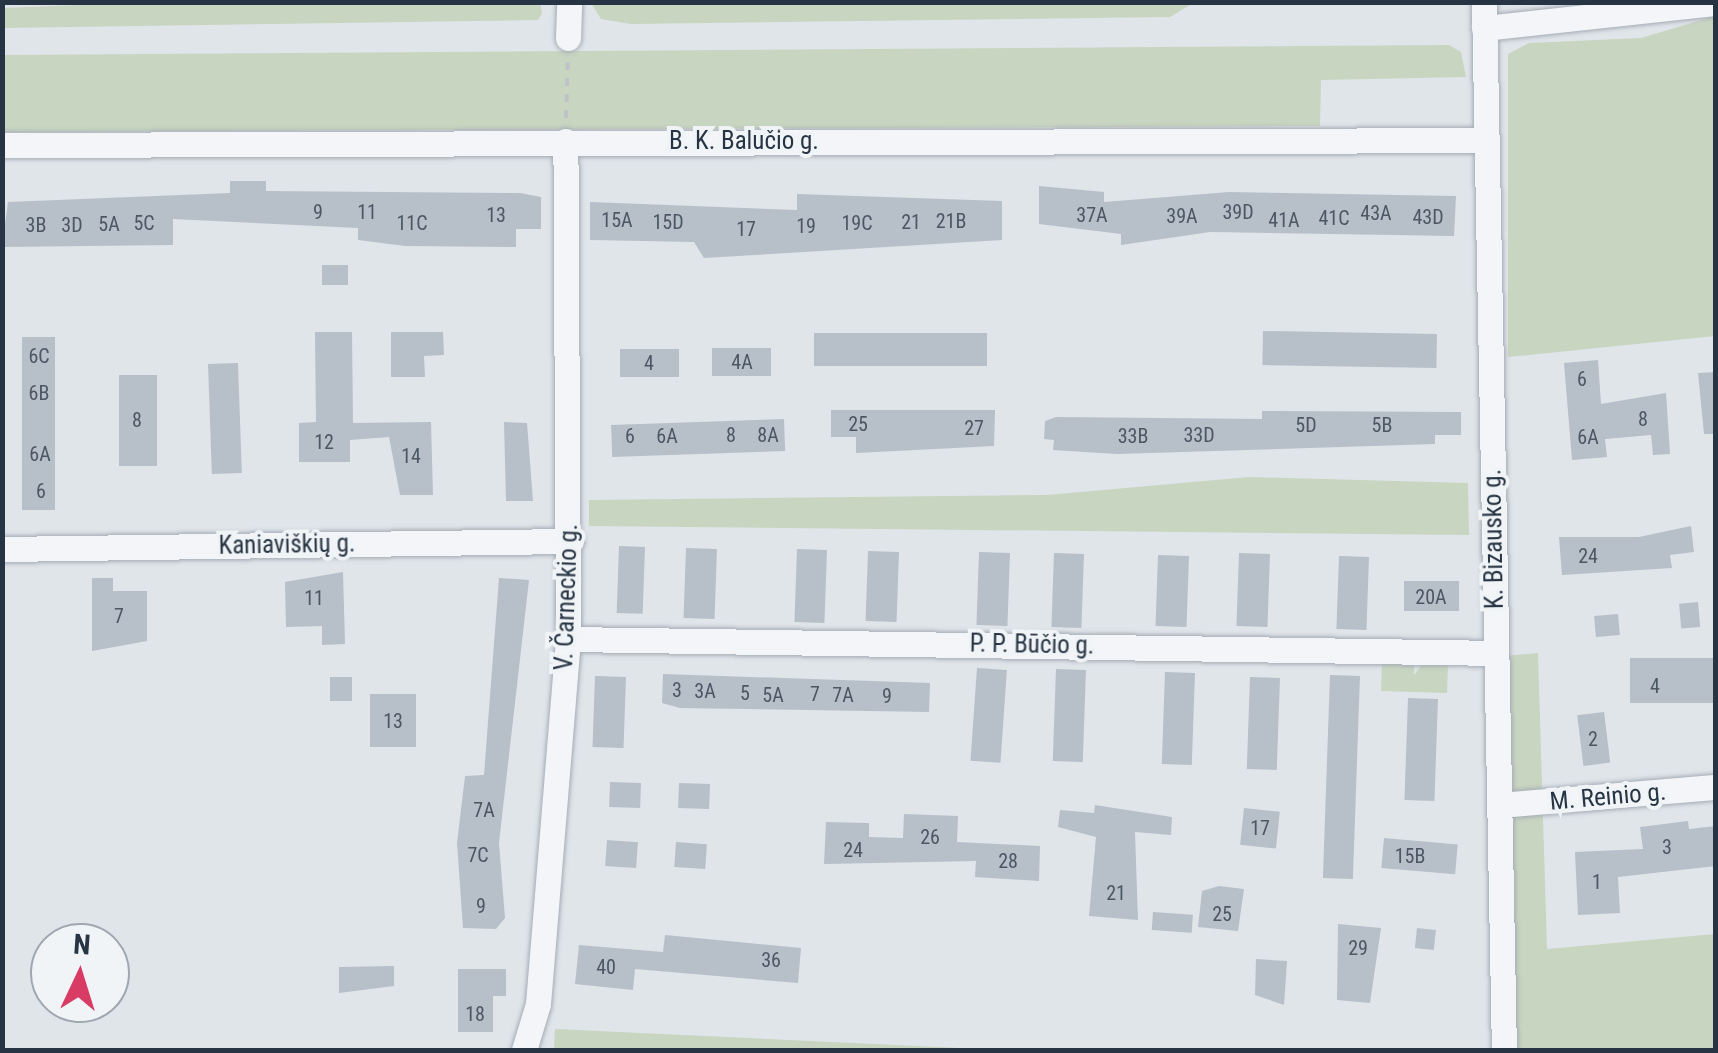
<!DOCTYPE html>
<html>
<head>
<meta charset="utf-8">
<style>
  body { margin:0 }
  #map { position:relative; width:1718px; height:1053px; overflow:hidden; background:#e0e5ea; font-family:"Roboto Condensed",sans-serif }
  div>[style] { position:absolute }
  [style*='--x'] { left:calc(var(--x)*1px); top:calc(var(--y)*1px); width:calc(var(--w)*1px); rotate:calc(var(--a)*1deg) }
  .green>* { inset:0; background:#c8d5c0 }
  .building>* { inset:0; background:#b7bfc8; transform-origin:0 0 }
  .path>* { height:4px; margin-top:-2px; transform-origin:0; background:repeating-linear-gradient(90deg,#bec3c9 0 8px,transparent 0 16px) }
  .roads { filter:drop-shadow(0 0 2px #a5acb5) drop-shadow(0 0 2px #a5acb5) }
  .minor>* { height:25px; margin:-12.5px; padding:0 12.5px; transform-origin:12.5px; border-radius:12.5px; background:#f3f5f8 }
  span { translate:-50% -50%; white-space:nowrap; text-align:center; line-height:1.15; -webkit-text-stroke:8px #f0f4f7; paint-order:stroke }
  .number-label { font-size:20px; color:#4b5764 }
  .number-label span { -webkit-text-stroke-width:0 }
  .street-label { font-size:25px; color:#273443 }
  .frame { position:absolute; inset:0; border:5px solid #273443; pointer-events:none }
  .north { position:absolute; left:30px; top:923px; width:100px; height:100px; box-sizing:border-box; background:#f0f4f7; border:2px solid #a0a7af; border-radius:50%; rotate:4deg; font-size:28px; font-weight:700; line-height:40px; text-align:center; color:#273443 }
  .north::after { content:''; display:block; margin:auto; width:35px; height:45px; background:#d83c65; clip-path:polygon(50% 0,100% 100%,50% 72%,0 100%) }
</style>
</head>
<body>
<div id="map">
  <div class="green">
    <div style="clip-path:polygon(130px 3px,540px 2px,542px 13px,538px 20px,3px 28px,3px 8px)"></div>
    <div style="clip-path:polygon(591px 3px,591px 2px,1193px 3px,1170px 17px,631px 24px,601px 19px)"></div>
    <div style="clip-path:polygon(1715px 16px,1715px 336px,1508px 357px,1508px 54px,1529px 43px,1641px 38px)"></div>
    <div style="clip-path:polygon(1449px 45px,1461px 52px,1466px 77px,1321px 80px,1320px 126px,3px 132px,3px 55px)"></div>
    <div style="clip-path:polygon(1249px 477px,1468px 483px,1469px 535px,589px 526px,589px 500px,1047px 495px)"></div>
    <div style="clip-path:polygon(1538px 653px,1547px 949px,1715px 934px,1715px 1050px,1513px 1050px,1505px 656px)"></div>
    <div style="clip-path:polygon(1382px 661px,1414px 662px,1414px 675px,1423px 663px,1448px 663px,1447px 693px,1381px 691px)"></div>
    <div style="clip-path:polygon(555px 1029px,1003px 1050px,554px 1050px)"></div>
  </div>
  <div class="building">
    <div style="clip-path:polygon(230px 181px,266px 181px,266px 191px,520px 193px,541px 197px,541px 229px,516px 229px,516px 247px,405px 246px,358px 240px,358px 228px,173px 219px,173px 245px,2px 247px,8px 202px,230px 193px)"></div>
    <div style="clip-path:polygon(1039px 186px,1104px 192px,1104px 202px,1229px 192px,1456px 196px,1454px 236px,1210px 232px,1121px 245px,1121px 234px,1039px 224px)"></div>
    <div style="clip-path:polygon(797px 194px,1002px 201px,1002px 240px,704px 258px,694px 242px,590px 240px,590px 202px,797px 210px)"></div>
    <div style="left:322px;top:265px;width:26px;height:20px"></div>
    <div style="left:1263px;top:331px;width:174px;height:34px;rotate:1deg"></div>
    <div style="clip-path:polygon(315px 332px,352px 332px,353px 423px,431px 422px,433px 495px,400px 495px,389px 437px,350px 440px,350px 462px,299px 462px,299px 423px,316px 422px)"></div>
    <div style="clip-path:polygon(391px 332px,443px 332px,444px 355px,424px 356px,425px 377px,391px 377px)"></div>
    <div style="left:987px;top:333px;width:33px;height:173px;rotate:90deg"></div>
    <div style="left:22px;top:337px;width:33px;height:173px"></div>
    <div style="left:712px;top:348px;width:59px;height:28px"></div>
    <div style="left:620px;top:349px;width:59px;height:28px"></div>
    <div style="clip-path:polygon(1598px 360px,1601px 404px,1666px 393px,1670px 454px,1653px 455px,1651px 435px,1605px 439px,1607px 457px,1572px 460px,1564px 363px)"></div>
    <div style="left:238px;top:363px;width:110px;height:30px;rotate:88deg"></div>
    <div style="clip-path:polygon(1716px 372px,1716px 434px,1704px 434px,1698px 373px)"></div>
    <div style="left:119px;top:375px;width:38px;height:91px"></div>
    <div style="clip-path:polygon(831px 410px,995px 410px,994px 446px,856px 453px,856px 437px,831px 437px)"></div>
    <div style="clip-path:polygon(1262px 411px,1461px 412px,1461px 435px,1435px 435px,1435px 444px,1117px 454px,1053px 450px,1054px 440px,1044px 439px,1045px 421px,1056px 417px,1262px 419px)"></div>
    <div style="left:784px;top:419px;width:32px;height:173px;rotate:88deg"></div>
    <div style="clip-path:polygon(504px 422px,527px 423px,533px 501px,506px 501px)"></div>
    <div style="clip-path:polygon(1691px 526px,1694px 552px,1670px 555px,1672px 568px,1562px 575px,1559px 537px,1639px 537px)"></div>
    <div style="left:619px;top:546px;width:26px;height:67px;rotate:2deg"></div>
    <div style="left:686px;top:548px;width:31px;height:70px;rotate:2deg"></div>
    <div style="left:797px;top:549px;width:30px;height:73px;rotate:2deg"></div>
    <div style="left:868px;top:551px;width:31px;height:70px;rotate:2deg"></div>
    <div style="left:979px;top:552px;width:31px;height:73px;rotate:2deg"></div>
    <div style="left:1054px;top:553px;width:30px;height:74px;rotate:2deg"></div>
    <div style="left:1239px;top:553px;width:31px;height:73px;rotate:2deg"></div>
    <div style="left:1158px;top:555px;width:31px;height:71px;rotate:2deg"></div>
    <div style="left:1339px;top:556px;width:30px;height:73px;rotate:2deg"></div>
    <div style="clip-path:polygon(343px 572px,345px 644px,322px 645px,322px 626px,286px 627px,285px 582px)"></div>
    <div style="clip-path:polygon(92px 578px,113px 578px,113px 591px,147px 591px,147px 641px,92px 651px)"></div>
    <div style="clip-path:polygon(499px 578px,529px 580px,499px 843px,505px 918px,496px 929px,463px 928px,457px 843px,465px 776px,484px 775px)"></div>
    <div style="left:1404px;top:581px;width:55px;height:30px"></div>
    <div style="left:1698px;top:602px;width:25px;height:19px;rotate:85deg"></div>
    <div style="left:1618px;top:614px;width:21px;height:24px;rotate:85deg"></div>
    <div style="left:1716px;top:658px;width:45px;height:86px;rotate:90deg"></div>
    <div style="left:977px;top:668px;width:30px;height:93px;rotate:4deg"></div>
    <div style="left:1056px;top:669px;width:30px;height:92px;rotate:2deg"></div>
    <div style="left:1165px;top:672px;width:30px;height:92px;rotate:2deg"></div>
    <div style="clip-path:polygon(663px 674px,930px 683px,929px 712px,680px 708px,662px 703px)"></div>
    <div style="left:1330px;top:675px;width:30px;height:203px;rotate:2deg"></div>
    <div style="left:595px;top:676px;width:31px;height:71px;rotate:2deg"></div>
    <div style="left:330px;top:677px;width:22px;height:24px"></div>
    <div style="left:1250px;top:677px;width:30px;height:92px;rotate:2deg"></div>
    <div style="left:416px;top:694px;width:53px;height:46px;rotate:90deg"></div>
    <div style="left:1408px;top:698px;width:30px;height:102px;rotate:2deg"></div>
    <div style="left:1604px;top:712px;width:51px;height:27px;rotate:83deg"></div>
    <div style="left:610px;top:782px;width:31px;height:25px;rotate:2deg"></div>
    <div style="left:679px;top:783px;width:31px;height:25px;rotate:2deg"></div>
    <div style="clip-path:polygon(1095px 805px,1172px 817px,1171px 835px,1135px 832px,1138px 920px,1089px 916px,1096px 837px,1058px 827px,1060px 810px,1094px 813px)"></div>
    <div style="left:1244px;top:808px;width:36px;height:37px;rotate:6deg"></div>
    <div style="clip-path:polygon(904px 814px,958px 816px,957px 842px,1040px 846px,1039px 881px,975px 877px,976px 861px,824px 864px,826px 822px,869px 823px,869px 837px,903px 838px)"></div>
    <div style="clip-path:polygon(1688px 821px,1689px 829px,1716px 826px,1716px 866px,1618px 877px,1620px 913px,1578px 915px,1575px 852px,1643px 849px,1640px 827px)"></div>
    <div style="left:1384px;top:838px;width:74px;height:30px;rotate:5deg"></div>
    <div style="left:607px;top:840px;width:31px;height:26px;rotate:4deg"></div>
    <div style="left:676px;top:842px;width:31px;height:25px;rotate:4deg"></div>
    <div style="clip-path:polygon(1219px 886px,1244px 889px,1238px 931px,1198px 927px,1202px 891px)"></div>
    <div style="left:1153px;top:912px;width:40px;height:18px;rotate:4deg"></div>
    <div style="clip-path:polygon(1338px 924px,1381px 928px,1370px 1003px,1337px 1000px)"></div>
    <div style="left:1417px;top:928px;width:19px;height:20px;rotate:6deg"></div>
    <div style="clip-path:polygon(665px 935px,801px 948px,798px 983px,635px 969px,633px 990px,575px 984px,579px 945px,663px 952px)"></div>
    <div style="clip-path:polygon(1256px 959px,1287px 961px,1284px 1005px,1255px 995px)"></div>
    <div style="clip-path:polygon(394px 966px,394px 986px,339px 993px,339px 967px)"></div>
    <div style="clip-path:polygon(458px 969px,506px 969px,506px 996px,493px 996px,493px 1032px,458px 1032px)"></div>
  </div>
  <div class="path">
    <div style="--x:566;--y:118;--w:60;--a:-88.1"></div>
  </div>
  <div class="roads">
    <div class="minor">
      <div style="--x:1484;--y:2;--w:1048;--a:88.91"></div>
      <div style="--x:1484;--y:28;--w:233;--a:-6.2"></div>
      <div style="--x:568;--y:38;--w:36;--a:-88"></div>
      <div style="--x:2;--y:145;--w:1484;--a:-0.19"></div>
      <div style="--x:2;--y:549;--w:569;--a:-0.81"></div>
      <div style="--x:568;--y:639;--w:928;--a:0.86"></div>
      <div style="--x:1500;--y:805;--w:217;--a:-4.8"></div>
      <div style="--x:524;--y:1050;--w:48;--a:-73.1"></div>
      <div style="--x:538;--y:1004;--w:366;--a:-85.3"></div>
      <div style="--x:568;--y:639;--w:498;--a:-90.3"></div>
    </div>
  </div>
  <div class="number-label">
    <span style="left:318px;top:212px">9</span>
    <span style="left:367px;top:212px">11</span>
    <span style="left:1238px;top:212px">39D</span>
    <span style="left:1376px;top:213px">43A</span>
    <span style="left:496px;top:215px">13</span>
    <span style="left:1092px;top:215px">37A</span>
    <span style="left:1182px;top:216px">39A</span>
    <span style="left:1428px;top:217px">43D</span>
    <span style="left:1334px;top:218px">41C</span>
    <span style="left:617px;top:220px">15A</span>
    <span style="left:1284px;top:220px">41A</span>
    <span style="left:951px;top:221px">21B</span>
    <span style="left:668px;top:222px">15D</span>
    <span style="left:911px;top:222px">21</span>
    <span style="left:144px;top:223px">5C</span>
    <span style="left:412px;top:223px">11C</span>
    <span style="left:857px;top:223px">19C</span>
    <span style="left:109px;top:224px">5A</span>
    <span style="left:36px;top:225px">3B</span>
    <span style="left:72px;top:225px">3D</span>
    <span style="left:806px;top:226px">19</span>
    <span style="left:746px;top:229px">17</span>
    <span style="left:39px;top:356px">6C</span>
    <span style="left:742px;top:362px">4A</span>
    <span style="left:649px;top:363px">4</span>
    <span style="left:1582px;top:379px">6</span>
    <span style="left:39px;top:393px">6B</span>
    <span style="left:1643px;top:419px">8</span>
    <span style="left:137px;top:420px">8</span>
    <span style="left:858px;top:424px">25</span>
    <span style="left:1306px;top:425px">5D</span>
    <span style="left:1382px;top:425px">5B</span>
    <span style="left:974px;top:428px">27</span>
    <span style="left:731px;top:435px">8</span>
    <span style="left:768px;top:435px">8A</span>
    <span style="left:1199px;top:435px">33D</span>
    <span style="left:630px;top:436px">6</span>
    <span style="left:667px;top:436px">6A</span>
    <span style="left:1133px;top:436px">33B</span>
    <span style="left:1588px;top:437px">6A</span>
    <span style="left:324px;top:442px">12</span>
    <span style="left:40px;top:454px">6A</span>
    <span style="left:411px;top:456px">14</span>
    <span style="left:41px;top:491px">6</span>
    <span style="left:1588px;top:556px">24</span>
    <span style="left:1431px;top:597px">20A</span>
    <span style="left:314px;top:598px">11</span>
    <span style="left:119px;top:616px">7</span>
    <span style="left:1655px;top:686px">4</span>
    <span style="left:677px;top:690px">3</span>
    <span style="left:705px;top:691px">3A</span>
    <span style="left:745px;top:693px">5</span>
    <span style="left:815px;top:694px">7</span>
    <span style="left:773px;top:695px">5A</span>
    <span style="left:843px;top:695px">7A</span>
    <span style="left:887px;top:696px">9</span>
    <span style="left:393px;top:721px">13</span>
    <span style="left:1593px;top:739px">2</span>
    <span style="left:484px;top:810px">7A</span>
    <span style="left:1260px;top:828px">17</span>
    <span style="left:930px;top:837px">26</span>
    <span style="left:1667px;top:847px">3</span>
    <span style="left:853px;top:850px">24</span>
    <span style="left:478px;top:855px">7C</span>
    <span style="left:1410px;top:856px">15B</span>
    <span style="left:1008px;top:861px">28</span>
    <span style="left:1597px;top:882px">1</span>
    <span style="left:1116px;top:893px">21</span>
    <span style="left:481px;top:906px">9</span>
    <span style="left:1222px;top:914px">25</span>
    <span style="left:1358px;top:948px">29</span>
    <span style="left:771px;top:960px">36</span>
    <span style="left:606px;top:967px">40</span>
    <span style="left:475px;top:1014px">18</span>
  </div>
  <div class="street-label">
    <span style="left:744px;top:141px">B. K. Balučio g.</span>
    <span style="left:1494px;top:539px;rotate:-91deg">K. Bizausko g.</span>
    <span style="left:287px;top:545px;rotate:-1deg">Kaniaviškių g.</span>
    <span style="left:567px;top:597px;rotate:-88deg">V. Čarneckio g.</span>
    <span style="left:1032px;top:645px;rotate:1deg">P. P. Būčio g.</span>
    <span style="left:1608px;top:797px;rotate:-5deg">M. Reinio g.</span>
  </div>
  <div class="frame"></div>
  <div class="north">N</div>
</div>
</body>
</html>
